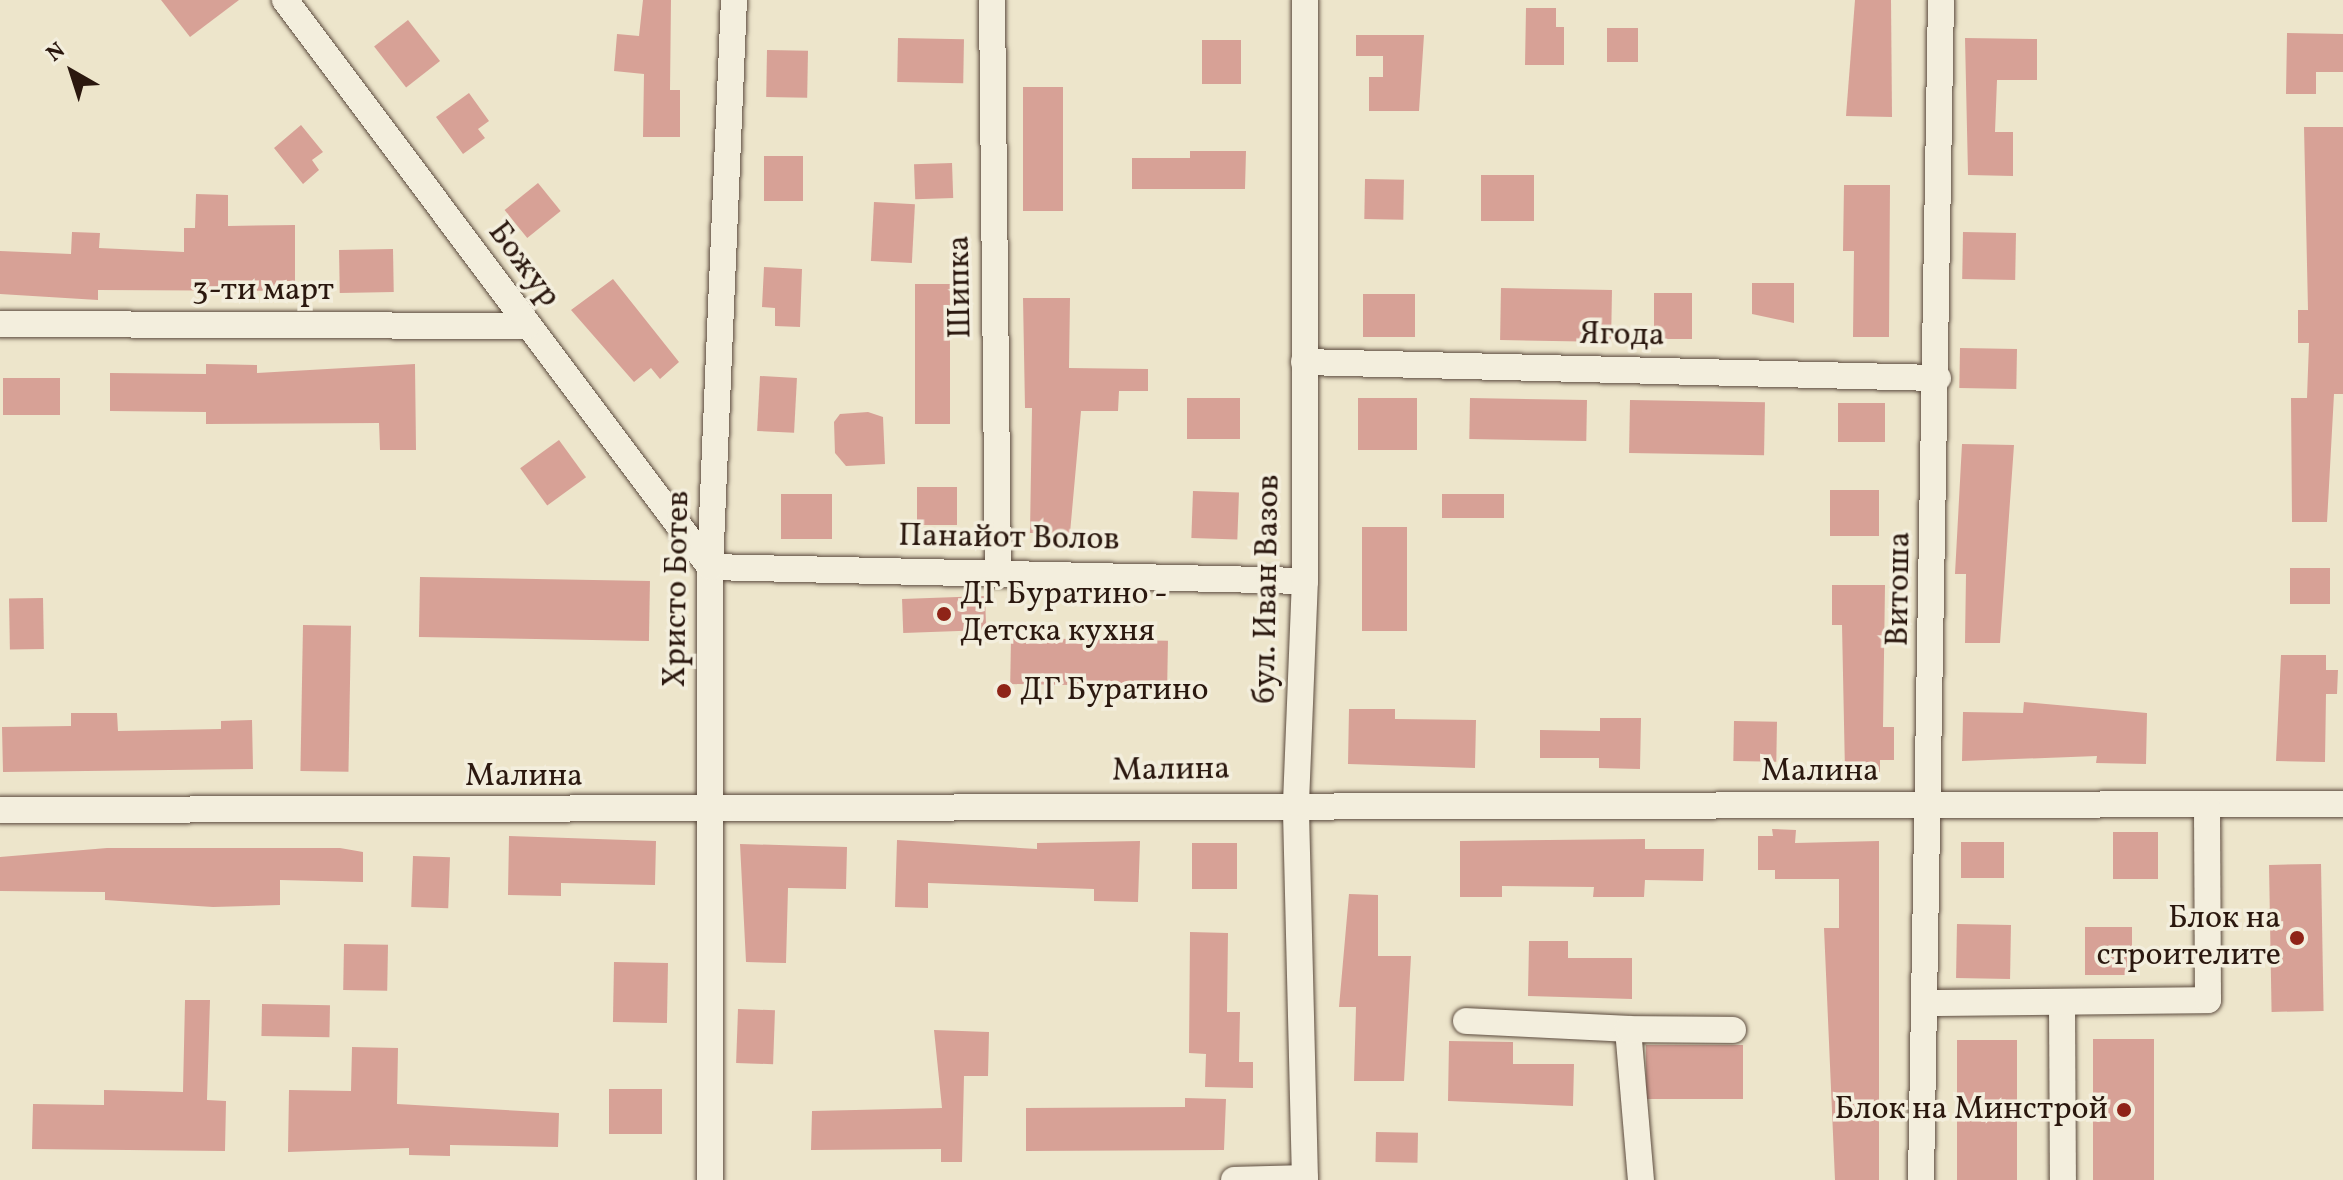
<!DOCTYPE html>
<html>
<head>
<meta charset="utf-8">
<style>
  body { margin:0 }
  #map { position:relative; width:2343px; height:1180px; overflow:hidden; background:#ede5cb; font-family:Vollkorn,serif }
  div>[style] { position:absolute }
  [style*='--x'] { left:calc(var(--x)*1px); top:calc(var(--y)*1px); width:calc(var(--w)*1px); rotate:calc(var(--a)*1deg) }
  .building>* { inset:0; background:#d7a196; transform-origin:0 0 }
  .roads { filter:drop-shadow(0 0 2px #5c4b3e) drop-shadow(0 0 2px #5c4b3e) }
  .street>* { height:26px; margin:-13px; padding:0 13px; transform-origin:13px; border-radius:13px; background:#f3eedd }
  .dots>* { width:22px; height:22px; translate:-50% -50%; box-sizing:border-box; border:4px solid #f3eedd; border-radius:50% }
  span { translate:-50% -50%; white-space:nowrap; text-align:center; line-height:1.15; -webkit-text-stroke:7px #f3eedd; paint-order:stroke }
  .street-label { font-size:32px; color:#2b180f }
  .poi-label { font-size:32px; color:#2b180f }
  .left { translate:0 -50%; text-align:left }
  .right { translate:-100% -50%; text-align:right }
  .north { position:absolute; left:32px; top:32px; width:80px; height:80px; -webkit-text-stroke:6px #f3eedd; paint-order:stroke; rotate:321deg; font-size:22px; font-weight:700; line-height:32px; text-align:center; color:#2b180f }
  .north::after { content:''; display:block; margin:auto; width:28px; height:36px; background:#2b180f; clip-path:polygon(50% 0,100% 100%,50% 72%,0 100%) }
</style>
</head>
<body>
<div id="map">
  <div class="building">
    <div style="clip-path:polygon(161px 0,239px 0,190px 37px)"></div>
    <div style="clip-path:polygon(643px 0,671px 0,670px 90px,680px 90px,680px 137px,643px 137px,644px 74px,614px 71px,617px 34px,639px 36px)"></div>
    <div style="clip-path:polygon(1855px 0,1891px 0,1892px 117px,1846px 116px)"></div>
    <div style="clip-path:polygon(1526px 8px,1556px 8px,1556px 27px,1564px 27px,1564px 65px,1525px 65px)"></div>
    <div style="left:408px;top:20px;width:52px;height:43px;rotate:52deg"></div>
    <div style="left:1607px;top:28px;width:31px;height:34px"></div>
    <div style="clip-path:polygon(2287px 33px,2343px 34px,2343px 72px,2316px 72px,2316px 94px,2286px 94px)"></div>
    <div style="clip-path:polygon(1356px 35px,1424px 35px,1419px 111px,1369px 111px,1369px 77px,1383px 77px,1383px 56px,1356px 56px)"></div>
    <div style="left:898px;top:38px;width:66px;height:44px;rotate:1deg"></div>
    <div style="clip-path:polygon(1965px 38px,2037px 39px,2037px 80px,1997px 80px,1995px 132px,2013px 132px,2013px 176px,1968px 175px)"></div>
    <div style="left:1202px;top:40px;width:39px;height:44px"></div>
    <div style="left:767px;top:50px;width:41px;height:47px;rotate:1deg"></div>
    <div style="left:1023px;top:87px;width:40px;height:124px"></div>
    <div style="clip-path:polygon(469px 93px,489px 121px,478px 129px,485px 138px,463px 154px,436px 117px)"></div>
    <div style="clip-path:polygon(301px 125px,323px 152px,312px 160px,319px 170px,303px 184px,274px 148px)"></div>
    <div style="clip-path:polygon(2304px 127px,2343px 127px,2343px 394px,2334px 394px,2327px 522px,2292px 522px,2291px 398px,2307px 398px,2309px 343px,2298px 343px,2298px 310px,2308px 310px)"></div>
    <div style="clip-path:polygon(1190px 151px,1246px 151px,1245px 189px,1132px 189px,1132px 158px,1190px 158px)"></div>
    <div style="left:803px;top:156px;width:45px;height:39px;rotate:90deg"></div>
    <div style="left:952px;top:163px;width:35px;height:38px;rotate:88deg"></div>
    <div style="left:1481px;top:175px;width:53px;height:46px"></div>
    <div style="left:1365px;top:179px;width:39px;height:40px;rotate:1deg"></div>
    <div style="left:538px;top:183px;width:36px;height:43px;rotate:51deg"></div>
    <div style="clip-path:polygon(1844px 185px,1890px 185px,1889px 337px,1853px 337px,1854px 251px,1843px 251px)"></div>
    <div style="clip-path:polygon(196px 194px,228px 195px,228px 226px,295px 225px,295px 281px,282px 281px,282px 291px,98px 290px,98px 300px,0 294px,0 251px,71px 254px,72px 232px,100px 233px,99px 248px,184px 252px,184px 228px,195px 228px)"></div>
    <div style="left:874px;top:202px;width:41px;height:59px;rotate:3deg"></div>
    <div style="left:1963px;top:232px;width:53px;height:47px;rotate:1deg"></div>
    <div style="left:393px;top:249px;width:43px;height:54px;rotate:89deg"></div>
    <div style="clip-path:polygon(764px 267px,802px 269px,800px 327px,775px 326px,775px 308px,762px 307px)"></div>
    <div style="clip-path:polygon(613px 279px,679px 362px,660px 379px,651px 368px,634px 382px,571px 310px)"></div>
    <div style="clip-path:polygon(1752px 283px,1794px 283px,1794px 323px,1752px 314px)"></div>
    <div style="left:915px;top:284px;width:35px;height:140px"></div>
    <div style="left:1501px;top:288px;width:111px;height:52px;rotate:1deg"></div>
    <div style="left:1654px;top:293px;width:38px;height:46px"></div>
    <div style="left:1363px;top:294px;width:52px;height:43px"></div>
    <div style="clip-path:polygon(1023px 298px,1070px 298px,1069px 368px,1148px 369px,1148px 391px,1119px 391px,1118px 411px,1081px 411px,1070px 533px,1030px 533px,1032px 408px,1025px 408px)"></div>
    <div style="left:1960px;top:348px;width:57px;height:40px;rotate:1deg"></div>
    <div style="clip-path:polygon(206px 364px,257px 365px,257px 373px,415px 364px,416px 450px,380px 450px,379px 423px,206px 424px,206px 412px,110px 411px,110px 373px,206px 374px)"></div>
    <div style="left:760px;top:376px;width:37px;height:55px;rotate:3deg"></div>
    <div style="left:3px;top:378px;width:57px;height:37px"></div>
    <div style="left:1187px;top:398px;width:53px;height:41px"></div>
    <div style="left:1358px;top:398px;width:59px;height:52px"></div>
    <div style="left:1470px;top:398px;width:117px;height:41px;rotate:1deg"></div>
    <div style="left:1630px;top:400px;width:135px;height:53px;rotate:1deg"></div>
    <div style="left:1838px;top:403px;width:47px;height:39px"></div>
    <div style="clip-path:polygon(868px 412px,883px 417px,885px 464px,846px 466px,835px 453px,834px 422px,840px 414px)"></div>
    <div style="left:559px;top:440px;width:46px;height:48px;rotate:54deg"></div>
    <div style="clip-path:polygon(1962px 444px,2014px 445px,2000px 643px,1965px 643px,1966px 574px,1955px 574px)"></div>
    <div style="left:917px;top:487px;width:40px;height:38px"></div>
    <div style="left:1830px;top:490px;width:49px;height:46px"></div>
    <div style="left:1193px;top:491px;width:46px;height:47px;rotate:2deg"></div>
    <div style="left:781px;top:494px;width:51px;height:45px"></div>
    <div style="left:1442px;top:494px;width:62px;height:24px"></div>
    <div style="left:1362px;top:527px;width:45px;height:104px"></div>
    <div style="left:2290px;top:568px;width:40px;height:36px"></div>
    <div style="left:420px;top:577px;width:230px;height:60px;rotate:1deg"></div>
    <div style="clip-path:polygon(1832px 585px,1885px 585px,1883px 727px,1894px 727px,1894px 760px,1880px 760px,1880px 772px,1845px 772px,1842px 625px,1832px 625px)"></div>
    <div style="left:985px;top:596px;width:34px;height:83px;rotate:88deg"></div>
    <div style="left:43px;top:598px;width:51px;height:34px;rotate:89deg"></div>
    <div style="left:303px;top:625px;width:48px;height:146px;rotate:1deg"></div>
    <div style="left:1011px;top:638px;width:157px;height:46px;rotate:1deg"></div>
    <div style="clip-path:polygon(2281px 655px,2326px 655px,2326px 670px,2338px 670px,2337px 694px,2326px 694px,2325px 762px,2276px 761px)"></div>
    <div style="clip-path:polygon(2024px 702px,2147px 713px,2146px 764px,2096px 763px,2097px 756px,1962px 761px,1963px 712px,2023px 713px)"></div>
    <div style="clip-path:polygon(1349px 709px,1395px 709px,1395px 719px,1476px 720px,1475px 768px,1348px 764px)"></div>
    <div style="clip-path:polygon(71px 713px,117px 713px,118px 731px,221px 729px,221px 721px,252px 720px,253px 769px,3px 772px,2px 727px,71px 726px)"></div>
    <div style="clip-path:polygon(1600px 718px,1641px 718px,1640px 769px,1599px 768px,1599px 758px,1540px 758px,1540px 730px,1600px 731px)"></div>
    <div style="left:1734px;top:721px;width:43px;height:40px;rotate:1deg"></div>
    <div style="clip-path:polygon(1772px 829px,1796px 830px,1795px 843px,1879px 841px,1879px 1180px,1835px 1180px,1824px 928px,1839px 928px,1839px 879px,1775px 879px,1775px 870px,1758px 870px,1758px 836px,1773px 836px)"></div>
    <div style="left:2113px;top:832px;width:45px;height:47px"></div>
    <div style="clip-path:polygon(509px 836px,656px 841px,655px 885px,561px 883px,561px 896px,508px 895px)"></div>
    <div style="clip-path:polygon(1645px 839px,1645px 849px,1704px 849px,1703px 881px,1645px 880px,1644px 897px,1593px 897px,1594px 887px,1502px 886px,1502px 897px,1460px 897px,1460px 841px)"></div>
    <div style="clip-path:polygon(897px 840px,1037px 849px,1037px 843px,1140px 841px,1138px 902px,1094px 901px,1094px 889px,928px 883px,928px 908px,895px 907px)"></div>
    <div style="left:1961px;top:842px;width:43px;height:36px"></div>
    <div style="left:1192px;top:843px;width:45px;height:46px"></div>
    <div style="clip-path:polygon(740px 844px,847px 847px,846px 889px,788px 888px,786px 963px,746px 962px)"></div>
    <div style="clip-path:polygon(107px 848px,340px 848px,363px 852px,363px 882px,280px 880px,280px 905px,213px 907px,105px 900px,105px 892px,0 891px,0 857px)"></div>
    <div style="left:413px;top:856px;width:37px;height:51px;rotate:2deg"></div>
    <div style="left:2321px;top:864px;width:147px;height:52px;rotate:89deg"></div>
    <div style="clip-path:polygon(1349px 894px,1378px 895px,1378px 956px,1411px 956px,1404px 1081px,1354px 1081px,1356px 1007px,1339px 1007px)"></div>
    <div style="left:1957px;top:924px;width:54px;height:54px;rotate:1deg"></div>
    <div style="left:2085px;top:927px;width:47px;height:48px"></div>
    <div style="clip-path:polygon(1190px 932px,1228px 933px,1227px 1012px,1240px 1012px,1239px 1062px,1253px 1062px,1253px 1088px,1205px 1087px,1206px 1054px,1189px 1053px)"></div>
    <div style="clip-path:polygon(1529px 941px,1568px 941px,1568px 958px,1632px 958px,1632px 999px,1528px 996px)"></div>
    <div style="left:344px;top:944px;width:44px;height:46px;rotate:1deg"></div>
    <div style="left:614px;top:962px;width:54px;height:60px;rotate:1deg"></div>
    <div style="clip-path:polygon(185px 1000px,210px 1000px,207px 1100px,226px 1101px,225px 1151px,32px 1149px,33px 1104px,104px 1105px,104px 1090px,183px 1092px)"></div>
    <div style="left:262px;top:1004px;width:68px;height:32px;rotate:1deg"></div>
    <div style="left:738px;top:1009px;width:37px;height:54px;rotate:2deg"></div>
    <div style="clip-path:polygon(934px 1030px,989px 1032px,988px 1076px,964px 1076px,962px 1162px,941px 1162px,941px 1149px,811px 1150px,812px 1111px,942px 1108px)"></div>
    <div style="left:2154px;top:1039px;width:141px;height:61px;rotate:90deg"></div>
    <div style="left:2017px;top:1040px;width:140px;height:60px;rotate:90deg"></div>
    <div style="clip-path:polygon(1449px 1041px,1513px 1042px,1513px 1064px,1574px 1064px,1573px 1106px,1448px 1101px)"></div>
    <div style="left:1743px;top:1045px;width:54px;height:97px;rotate:90deg"></div>
    <div style="clip-path:polygon(352px 1047px,398px 1048px,397px 1104px,559px 1113px,558px 1147px,450px 1145px,450px 1156px,409px 1155px,409px 1148px,288px 1152px,289px 1090px,351px 1091px)"></div>
    <div style="left:609px;top:1089px;width:53px;height:45px"></div>
    <div style="clip-path:polygon(1185px 1098px,1226px 1099px,1224px 1150px,1026px 1151px,1026px 1108px,1185px 1107px)"></div>
    <div style="left:1376px;top:1132px;width:42px;height:30px;rotate:1deg"></div>
  </div>
  <div class="roads">
    <div class="street">
      <div style="--x:285;--y:0;--w:709;--a:53.15"></div>
      <div style="--x:710;--y:567;--w:595;--a:1.35"></div>
      <div style="--x:992;--y:0;--w:572;--a:89.4"></div>
      <div style="--x:0;--y:324;--w:526;--a:0.22"></div>
      <div style="--x:1304;--y:362;--w:634;--a:1.45"></div>
      <div style="--x:0;--y:810;--w:2343;--a:-0.15"></div>
      <div style="--x:2062;--y:1002;--w:178;--a:89.7"></div>
      <div style="--x:1928;--y:1003;--w:280;--a:-0.6"></div>
      <div style="--x:2208;--y:1000;--w:195;--a:-90.3"></div>
      <div style="--x:1466;--y:1021;--w:162;--a:2.8"></div>
      <div style="--x:1628;--y:1029;--w:152;--a:85.1"></div>
      <div style="--x:1628;--y:1029;--w:105;--a:0.5"></div>
      <div style="--x:710;--y:1180;--w:613;--a:-90"></div>
      <div style="--x:710;--y:567;--w:568;--a:-87.58"></div>
      <div style="--x:1234;--y:1180;--w:71;--a:-1.6"></div>
      <div style="--x:1305;--y:1180;--w:377;--a:-91.4"></div>
      <div style="--x:1296;--y:803;--w:222;--a:-87.7"></div>
      <div style="--x:1305;--y:581;--w:581;--a:-90"></div>
      <div style="--x:1921;--y:1180;--w:1180;--a:-89.03"></div>
    </div>
  </div>
  <div class="dots">
    <div style="left:944px;top:614px;background:#8f2418"></div>
    <div style="left:1004px;top:691px;background:#8f2418"></div>
    <div style="left:2297px;top:938px;background:#8f2418"></div>
    <div style="left:2124px;top:1110px;background:#8f2418"></div>
  </div>
  <div class="street-label">
    <span style="left:523px;top:265px;rotate:53deg">Божур</span>
    <span style="left:961px;top:287px;rotate:-91deg">Шипка</span>
    <span style="left:263px;top:291px">3-ти март</span>
    <span style="left:1622px;top:336px;rotate:1deg">Ягода</span>
    <span style="left:1009px;top:539px;rotate:1deg">Панайот Волов</span>
    <span style="left:678px;top:589px;rotate:-89deg">Христо Ботев</span>
    <span style="left:1268px;top:589px;rotate:-89deg">бул. Иван Вазов</span>
    <span style="left:1900px;top:589px;rotate:-89deg">Витоша</span>
    <span style="left:1171px;top:771px;rotate:-1deg">Малина</span>
    <span style="left:1820px;top:772px">Малина</span>
    <span style="left:524px;top:777px">Малина</span>
  </div>
  <div class="poi-label">
    <span class="left" style="left:960px;top:614px">ДГ Буратино -<br>Детска кухня</span>
    <span class="left" style="left:1020px;top:691px">ДГ Буратино</span>
    <span class="right" style="left:2281px;top:938px">Блок на<br>строителите</span>
    <span class="right" style="left:2108px;top:1110px">Блок на Минстрой</span>
  </div>
  <div class="north">N</div>
</div>
</body>
</html>
